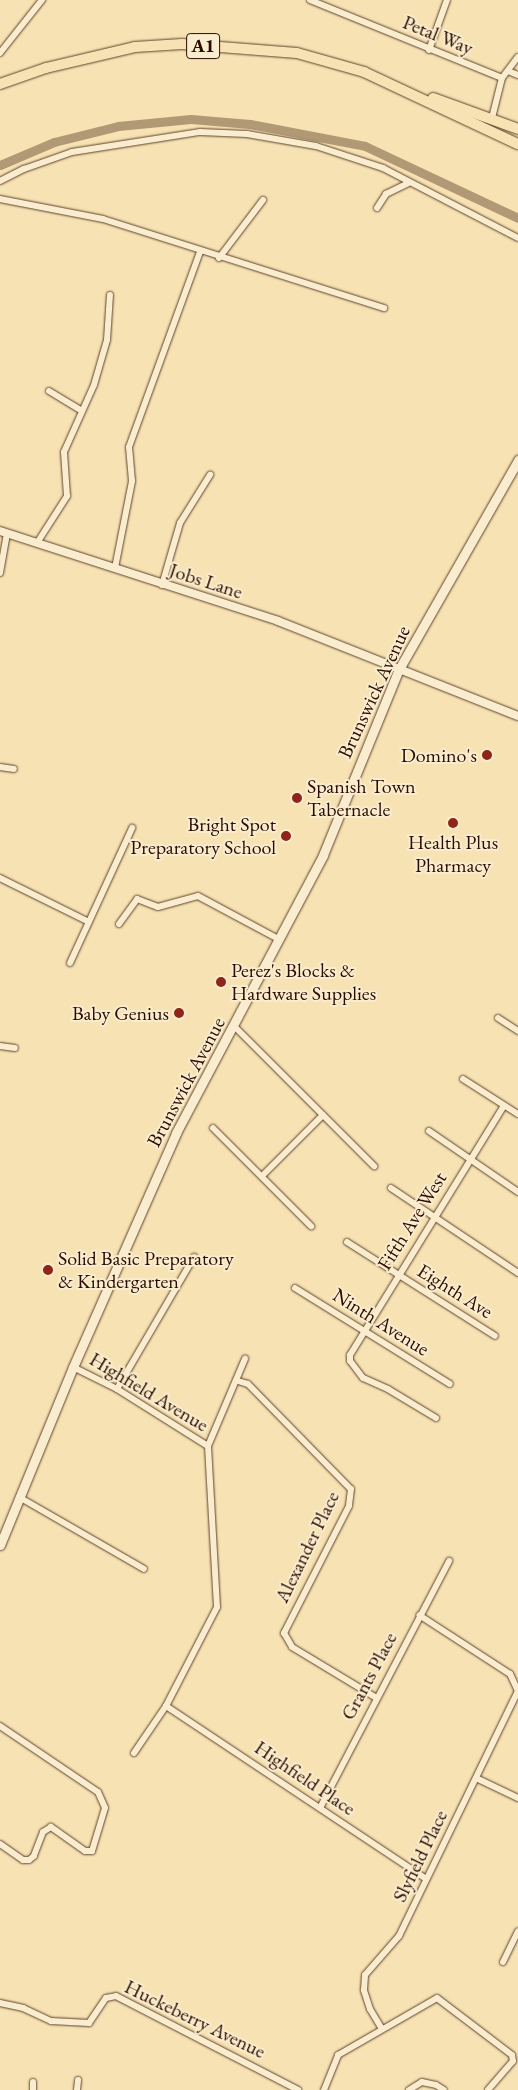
<!DOCTYPE html>
<html>
<head>
<meta charset="utf-8">
<style>
  body { margin:0 }
  #map { position:relative; width:518px; height:2090px; overflow:hidden; background:#f7e2b3; font-family:"EB Garamond",serif }
  div>[style] { position:absolute }
  [style*='--x'] { left:calc(var(--x)*1px); top:calc(var(--y)*1px); width:calc(var(--w)*1px); rotate:calc(var(--a)*1deg) }
  .canal>* { height:9px; margin:-4.5px; padding:0 4.5px; transform-origin:4.5px; border-radius:4.5px; background:#b29976 }
  .roads { filter:drop-shadow(0 0 1px #5e422d) drop-shadow(0 0 1px #5e422d) }
  .minor>* { height:6px; margin:-3px; padding:0 3px; transform-origin:3px; border-radius:3px; background:#faecce }
  .tertiary>* { height:8px; margin:-4px; padding:0 4px; transform-origin:4px; border-radius:4px; background:#faecce }
  .secondary>* { height:9px; margin:-4.5px; padding:0 4.5px; transform-origin:4.5px; border-radius:4.5px; background:#faecce }
  .primary>* { height:10px; margin:-5px; padding:0 5px; transform-origin:5px; border-radius:5px; background:#f7e2b3 }
  .dots>* { width:14px; height:14px; translate:-50% -50%; box-sizing:border-box; border:2px solid #faecce; border-radius:50% }
  span { translate:-50% -50%; white-space:nowrap; text-align:center; line-height:1.15; -webkit-text-stroke:4px #faecce; paint-order:stroke }
  .shield-label span { padding:1px 4px; background:#faecce; border:1px solid; border-radius:4px; -webkit-text-stroke-width:0 }
  .shield-label { font-size:19px; color:#2b0c00; font-weight:700 }
  .street-label { font-size:20px; color:#2b0c00 }
  .poi-label { font-size:20px; color:#2b0c00 }
  .right { translate:-100% -50%; text-align:right }
  .left { translate:0 -50%; text-align:left }
</style>
</head>
<body>
<div id="map">
  <div class="canal">
    <div style="--x:0;--y:165;--w:59;--a:-23.1"></div>
    <div style="--x:54;--y:142;--w:66;--a:-14"></div>
    <div style="--x:118;--y:126;--w:73;--a:-5.5"></div>
    <div style="--x:191;--y:119;--w:59;--a:4.8"></div>
    <div style="--x:250;--y:124;--w:117;--a:10.8"></div>
    <div style="--x:365;--y:146;--w:169;--a:25.2"></div>
  </div>
  <div class="roads">
    <div class="minor">
      <div style="--x:310;--y:0;--w:207;--a:22.1"></div>
      <div style="--x:429;--y:50;--w:53;--a:-70.2"></div>
      <div style="--x:0;--y:53;--w:68;--a:-51.6"></div>
      <div style="--x:508;--y:71;--w:11;--a:22"></div>
      <div style="--x:492;--y:118;--w:41;--a:-76"></div>
      <div style="--x:502;--y:78;--w:26;--a:-53"></div>
      <div style="--x:0;--y:181;--w:27;--a:-27"></div>
      <div style="--x:24;--y:169;--w:51;--a:-19.5"></div>
      <div style="--x:72;--y:152;--w:130;--a:-8.9"></div>
      <div style="--x:200;--y:132;--w:47;--a:2.4"></div>
      <div style="--x:247;--y:134;--w:70;--a:9.9"></div>
      <div style="--x:316;--y:146;--w:71;--a:18.2"></div>
      <div style="--x:383;--y:168;--w:152;--a:27.4"></div>
      <div style="--x:0;--y:199;--w:105;--a:11"></div>
      <div style="--x:103;--y:219;--w:295;--a:17.6"></div>
      <div style="--x:377;--y:208;--w:17;--a:-57"></div>
      <div style="--x:386;--y:194;--w:25;--a:-26"></div>
      <div style="--x:219;--y:258;--w:73;--a:-52.8"></div>
      <div style="--x:49;--y:391;--w:37;--a:31"></div>
      <div style="--x:37;--y:543;--w:56;--a:-57.4"></div>
      <div style="--x:67;--y:496;--w:44;--a:-93.9"></div>
      <div style="--x:64;--y:452;--w:73;--a:-65.9"></div>
      <div style="--x:94;--y:385;--w:47;--a:-73.9"></div>
      <div style="--x:107;--y:340;--w:45;--a:-86.2"></div>
      <div style="--x:115;--y:568;--w:89;--a:-78.9"></div>
      <div style="--x:132;--y:481;--w:34;--a:-95"></div>
      <div style="--x:129;--y:447;--w:208;--a:-70"></div>
      <div style="--x:0;--y:573;--w:40;--a:-80"></div>
      <div style="--x:162;--y:585;--w:65;--a:-73.8"></div>
      <div style="--x:180;--y:523;--w:57;--a:-58"></div>
      <div style="--x:0;--y:767;--w:14;--a:8"></div>
      <div style="--x:0;--y:878;--w:99;--a:26.3"></div>
      <div style="--x:119;--y:924;--w:31;--a:-54"></div>
      <div style="--x:137;--y:899;--w:22;--a:21"></div>
      <div style="--x:158;--y:907;--w:41;--a:-15.4"></div>
      <div style="--x:198;--y:896;--w:93;--a:28.2"></div>
      <div style="--x:70;--y:963;--w:149;--a:-65.3"></div>
      <div style="--x:498;--y:1018;--w:24;--a:33"></div>
      <div style="--x:235;--y:1027;--w:197;--a:45"></div>
      <div style="--x:0;--y:1046;--w:15;--a:8"></div>
      <div style="--x:463;--y:1079;--w:65;--a:32.5"></div>
      <div style="--x:213;--y:1128;--w:139;--a:45"></div>
      <div style="--x:429;--y:1131;--w:108;--a:34.4"></div>
      <div style="--x:262;--y:1176;--w:86;--a:-45"></div>
      <div style="--x:391;--y:1188;--w:153;--a:33.8"></div>
      <div style="--x:347;--y:1242;--w:175;--a:32.4"></div>
      <div style="--x:295;--y:1288;--w:182;--a:31.8"></div>
      <div style="--x:73;--y:1367;--w:49;--a:26.6"></div>
      <div style="--x:117;--y:1389;--w:107;--a:32.1"></div>
      <div style="--x:238;--y:1381;--w:10;--a:17"></div>
      <div style="--x:248;--y:1384;--w:147;--a:45.6"></div>
      <div style="--x:351;--y:1489;--w:17;--a:97"></div>
      <div style="--x:349;--y:1506;--w:143;--a:117.1"></div>
      <div style="--x:284;--y:1633;--w:16;--a:60"></div>
      <div style="--x:292;--y:1647;--w:97;--a:31.1"></div>
      <div style="--x:117;--y:1389;--w:153;--a:-59.7"></div>
      <div style="--x:436;--y:1418;--w:56;--a:-148.9"></div>
      <div style="--x:388;--y:1389;--w:27;--a:-156"></div>
      <div style="--x:363;--y:1378;--w:21;--a:-127"></div>
      <div style="--x:350;--y:1361;--w:6;--a:-90"></div>
      <div style="--x:350;--y:1355;--w:293;--a:-58.3"></div>
      <div style="--x:19;--y:1497;--w:144;--a:29.9"></div>
      <div style="--x:166;--y:1706;--w:312;--a:33.6"></div>
      <div style="--x:0;--y:1726;--w:118;--a:34"></div>
      <div style="--x:98;--y:1792;--w:17;--a:66"></div>
      <div style="--x:105;--y:1808;--w:45;--a:106.8"></div>
      <div style="--x:92;--y:1851;--w:7;--a:180"></div>
      <div style="--x:85;--y:1851;--w:42;--a:-144.8"></div>
      <div style="--x:51;--y:1827;--w:9;--a:148"></div>
      <div style="--x:43;--y:1832;--w:26;--a:111"></div>
      <div style="--x:34;--y:1856;--w:6;--a:141"></div>
      <div style="--x:29;--y:1860;--w:6;--a:180"></div>
      <div style="--x:23;--y:1860;--w:28;--a:-145"></div>
      <div style="--x:134;--y:1753;--w:57;--a:-55.8"></div>
      <div style="--x:166;--y:1706;--w:111;--a:-62.7"></div>
      <div style="--x:217;--y:1607;--w:161;--a:-93.2"></div>
      <div style="--x:208;--y:1446;--w:95;--a:-67"></div>
      <div style="--x:476;--y:1778;--w:47;--a:25.5"></div>
      <div style="--x:320;--y:1808;--w:279;--a:-62.4"></div>
      <div style="--x:503;--y:1962;--w:34;--a:-64"></div>
      <div style="--x:0;--y:2003;--w:24;--a:12"></div>
      <div style="--x:23;--y:2008;--w:31;--a:25"></div>
      <div style="--x:51;--y:2021;--w:38;--a:3"></div>
      <div style="--x:89;--y:2023;--w:30;--a:-56"></div>
      <div style="--x:106;--y:1998;--w:10;--a:-11"></div>
      <div style="--x:116;--y:1996;--w:205;--a:27.3"></div>
      <div style="--x:382;--y:2029;--w:23;--a:-121"></div>
      <div style="--x:370;--y:2009;--w:20;--a:-108"></div>
      <div style="--x:364;--y:1990;--w:15;--a:-86"></div>
      <div style="--x:365;--y:1975;--w:52;--a:-48.9"></div>
      <div style="--x:399;--y:1936;--w:272;--a:-64.1"></div>
      <div style="--x:518;--y:1691;--w:19;--a:-115"></div>
      <div style="--x:510;--y:1674;--w:108;--a:-147"></div>
      <div style="--x:33;--y:2090;--w:8;--a:-90"></div>
      <div style="--x:77;--y:2090;--w:10;--a:-84"></div>
      <div style="--x:324;--y:2090;--w:38;--a:-68"></div>
      <div style="--x:338;--y:2055;--w:114;--a:-29.9"></div>
      <div style="--x:437;--y:1998;--w:94;--a:37.2"></div>
      <div style="--x:512;--y:2055;--w:6;--a:81"></div>
      <div style="--x:513;--y:2061;--w:38;--a:131"></div>
      <div style="--x:409;--y:2090;--w:15;--a:-32"></div>
      <div style="--x:422;--y:2082;--w:14;--a:12"></div>
      <div style="--x:436;--y:2085;--w:9;--a:32"></div>
    </div>
    <div class="tertiary">
      <div style="--x:0;--y:531;--w:292;--a:17.9"></div>
      <div style="--x:278;--y:621;--w:258;--a:21.6"></div>
    </div>
    <div class="secondary">
      <div style="--x:0;--y:1545;--w:192;--a:-67.7"></div>
      <div style="--x:73;--y:1367;--w:256;--a:-66.2"></div>
      <div style="--x:176;--y:1133;--w:314;--a:-62.1"></div>
      <div style="--x:323;--y:855;--w:201;--a:-67.8"></div>
      <div style="--x:399;--y:669;--w:241;--a:-60.3"></div>
    </div>
    <div class="primary">
      <div style="--x:0;--y:84;--w:49;--a:-19.2"></div>
      <div style="--x:46;--y:68;--w:91;--a:-13.3"></div>
      <div style="--x:135;--y:47;--w:47;--a:-3.7"></div>
      <div style="--x:182;--y:44;--w:115;--a:4.5"></div>
      <div style="--x:297;--y:53;--w:70;--a:15.8"></div>
      <div style="--x:364;--y:72;--w:170;--a:25.1"></div>
      <div style="--x:433;--y:98;--w:90;--a:20"></div>
    </div>
  </div>
  <div class="dots">
    <div style="left:487px;top:755px;background:#8f2418"></div>
    <div style="left:297px;top:798px;background:#8f2418"></div>
    <div style="left:453px;top:823px;background:#8f2418"></div>
    <div style="left:286px;top:836px;background:#8f2418"></div>
    <div style="left:221px;top:982px;background:#8f2418"></div>
    <div style="left:179px;top:1013px;background:#8f2418"></div>
    <div style="left:48px;top:1270px;background:#8f2418"></div>
  </div>
  <div class="shield-label">
    <span style="left:203px;top:46px">A1</span>
  </div>
  <div class="street-label">
    <span style="left:438px;top:35px;rotate:22deg">Petal Way</span>
    <span style="left:206px;top:581px;rotate:18deg">Jobs Lane</span>
    <span style="left:374px;top:692px;rotate:-65deg">Brunswick Avenue</span>
    <span style="left:186px;top:1082px;rotate:-62deg">Brunswick Avenue</span>
    <span style="left:412px;top:1221px;rotate:-58deg">Fifth Ave West</span>
    <span style="left:455px;top:1291px;rotate:32deg">Eighth Ave</span>
    <span style="left:381px;top:1322px;rotate:32deg">Ninth Avenue</span>
    <span style="left:149px;top:1392px;rotate:31deg">Highfield Avenue</span>
    <span style="left:307px;top:1547px;rotate:-64deg">Alexander Place</span>
    <span style="left:369px;top:1676px;rotate:-62deg">Grants Place</span>
    <span style="left:305px;top:1778px;rotate:34deg">Highfield Place</span>
    <span style="left:420px;top:1856px;rotate:-64deg">Slyfield Place</span>
    <span style="left:195px;top:2019px;rotate:26deg">Huckeberry Avenue</span>
  </div>
  <div class="poi-label">
    <span class="right" style="left:477px;top:755px">Domino's</span>
    <span class="left" style="left:307px;top:798px">Spanish Town<br>Tabernacle</span>
    <span class="right" style="left:276px;top:836px">Bright Spot<br>Preparatory School</span>
    <span style="left:453px;top:854px">Health Plus<br>Pharmacy</span>
    <span class="left" style="left:231px;top:982px">Perez's Blocks &amp;<br>Hardware Supplies</span>
    <span class="right" style="left:169px;top:1013px">Baby Genius</span>
    <span class="left" style="left:58px;top:1270px">Solid Basic Preparatory<br>&amp; Kindergarten</span>
  </div>
</div>
</body>
</html>
